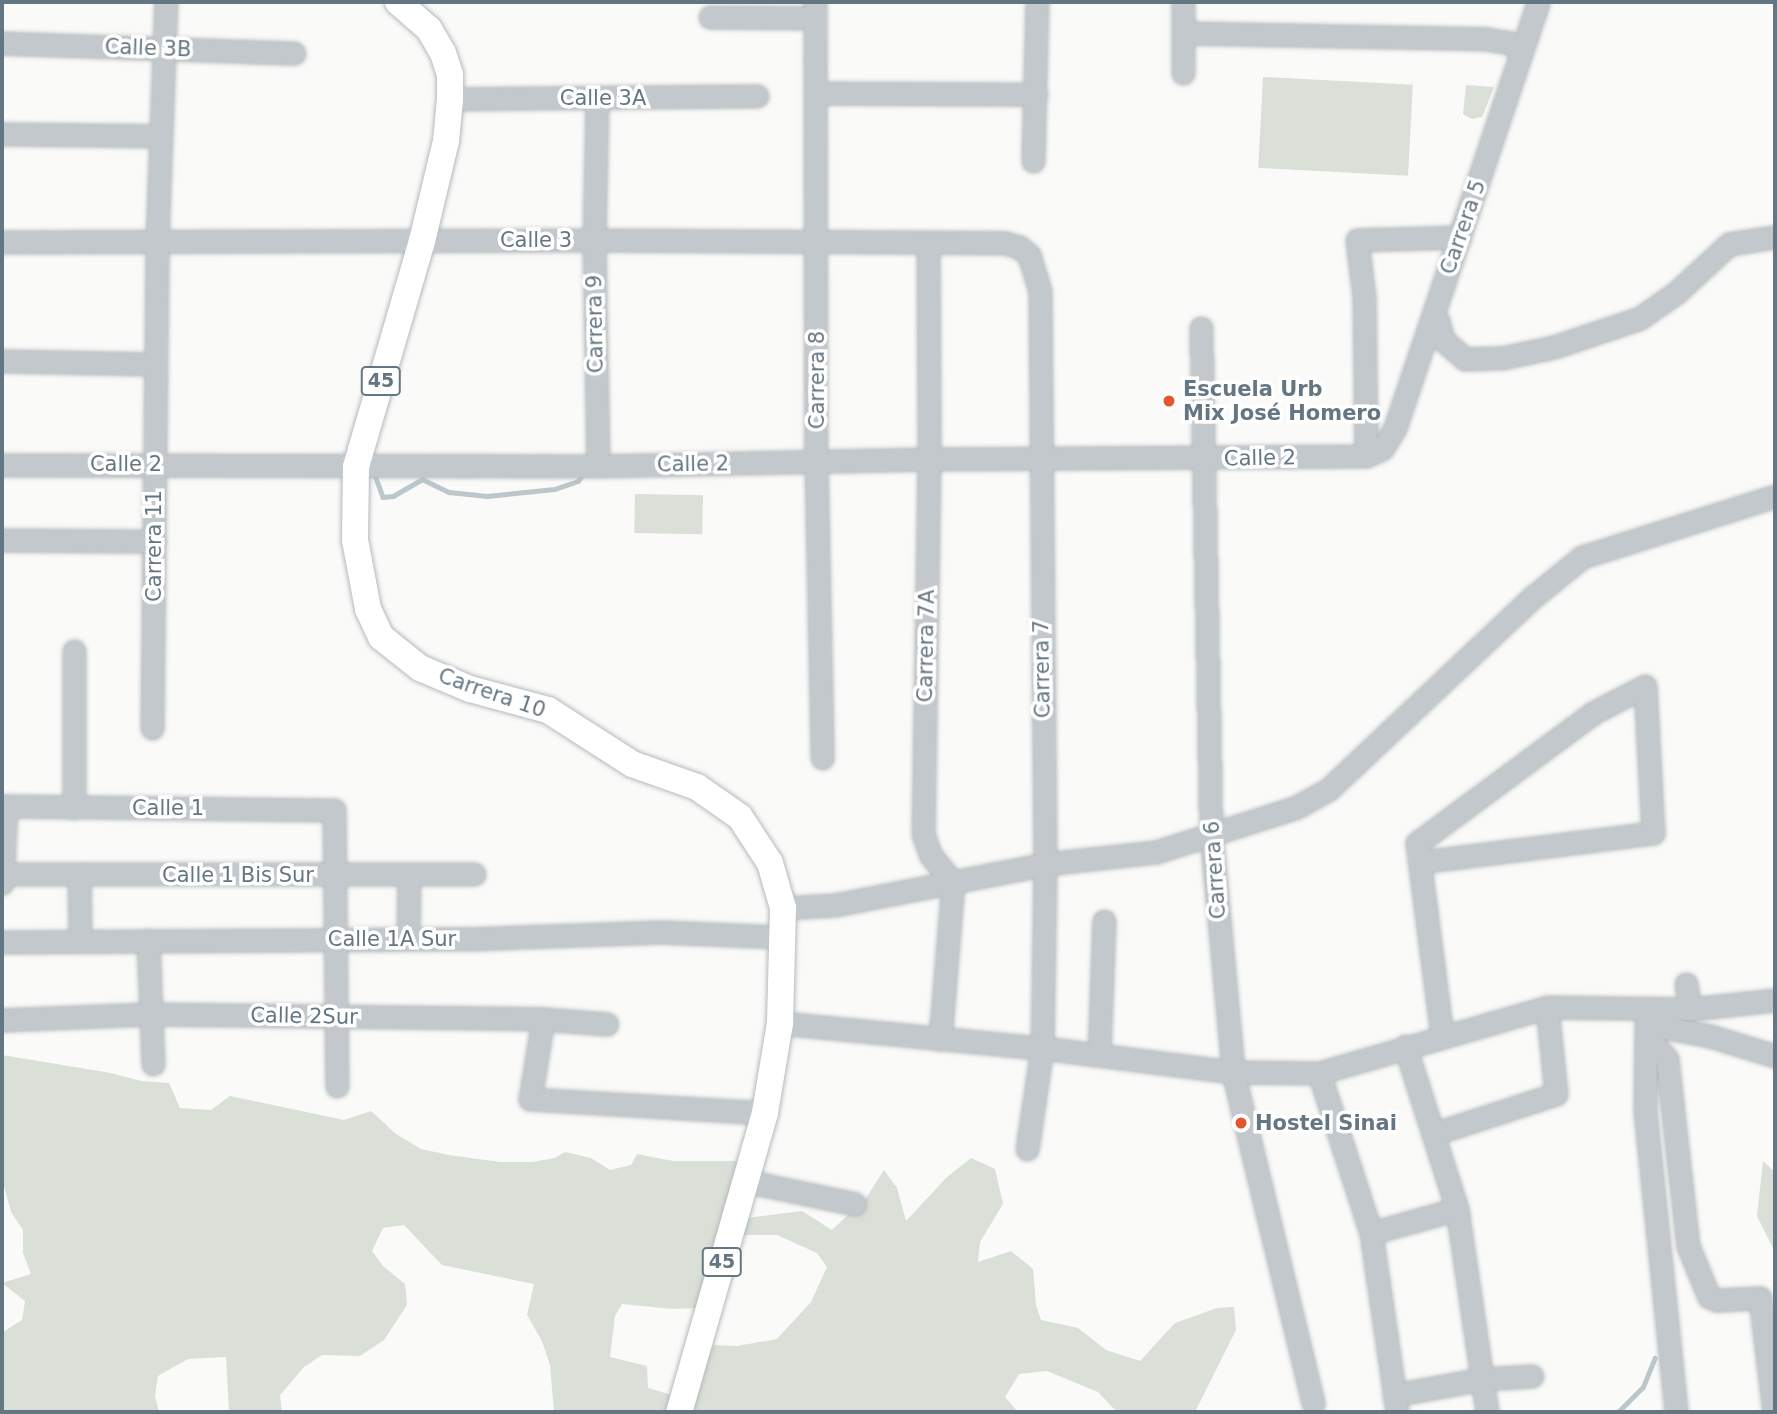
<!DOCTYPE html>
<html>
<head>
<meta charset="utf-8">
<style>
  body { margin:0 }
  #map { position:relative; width:1777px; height:1414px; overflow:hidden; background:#fafaf8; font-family:"DejaVu Sans",sans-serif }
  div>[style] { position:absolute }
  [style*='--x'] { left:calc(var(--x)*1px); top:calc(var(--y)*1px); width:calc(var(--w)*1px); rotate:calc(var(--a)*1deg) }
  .green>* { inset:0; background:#dadfd7; transform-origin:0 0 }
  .stream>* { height:4.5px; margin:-2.25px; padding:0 2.25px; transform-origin:2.25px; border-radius:2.25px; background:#bbc7cb }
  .roads { filter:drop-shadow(0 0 2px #b5babe) drop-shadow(0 0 2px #b5babe) }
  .minor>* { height:21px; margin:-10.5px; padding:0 10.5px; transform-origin:10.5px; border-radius:10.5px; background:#c3c8cc }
  .major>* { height:26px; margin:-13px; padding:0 13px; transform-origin:13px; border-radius:13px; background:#fff }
  .dots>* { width:19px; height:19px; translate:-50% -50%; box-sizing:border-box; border:4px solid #fff; border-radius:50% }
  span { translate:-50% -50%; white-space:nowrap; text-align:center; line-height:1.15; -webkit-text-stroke:7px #fff; paint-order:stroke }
  .shield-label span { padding:2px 5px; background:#fff; border:2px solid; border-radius:5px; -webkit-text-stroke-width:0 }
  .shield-label { font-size:19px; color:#657683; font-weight:700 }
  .street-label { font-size:21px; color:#657683 }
  .poi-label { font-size:21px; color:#657683; font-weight:700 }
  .left { translate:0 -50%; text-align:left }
  .frame { position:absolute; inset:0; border:4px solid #657683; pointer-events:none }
</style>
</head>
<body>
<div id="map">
  <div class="green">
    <div style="left:1263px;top:77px;width:150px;height:91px;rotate:3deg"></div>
    <div style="clip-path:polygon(1466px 85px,1494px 87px,1482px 117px,1472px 119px,1463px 114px)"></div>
    <div style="left:635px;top:494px;width:68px;height:39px;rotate:1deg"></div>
    <div style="clip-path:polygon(evenodd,2px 1055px,111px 1073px,141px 1081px,169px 1083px,180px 1108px,211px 1110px,230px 1096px,344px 1120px,371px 1111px,396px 1134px,421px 1149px,449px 1155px,500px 1162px,532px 1162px,555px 1158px,565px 1152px,591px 1158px,610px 1170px,631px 1165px,637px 1154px,673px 1161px,741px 1161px,722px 1221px,802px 1211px,832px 1230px,866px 1198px,884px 1170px,897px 1188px,906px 1221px,947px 1177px,971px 1158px,995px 1169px,1003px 1204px,980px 1242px,978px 1262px,1011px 1251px,1033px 1269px,1036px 1305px,1041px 1320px,1078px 1328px,1106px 1350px,1140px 1361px,1175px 1323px,1217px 1308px,1234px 1307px,1236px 1330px,1195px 1412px,1124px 1412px,1115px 1410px,1098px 1392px,1047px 1371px,1019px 1374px,1005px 1397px,1018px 1412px,698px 1412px,672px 1407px,670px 1412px,554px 1412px,550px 1365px,542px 1341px,527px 1315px,534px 1284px,442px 1265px,404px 1225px,383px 1228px,372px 1251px,383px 1266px,405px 1284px,407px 1305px,384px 1340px,360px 1356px,322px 1355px,304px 1367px,280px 1395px,282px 1412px,229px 1412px,226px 1357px,188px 1359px,158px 1376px,155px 1396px,159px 1412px,2px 1412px,2px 1336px,3px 1332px,22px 1320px,25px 1301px,2px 1283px,31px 1274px,23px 1253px,23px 1230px,11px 1212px,2px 1179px,2px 1055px,747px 1235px,777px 1235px,817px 1253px,827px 1267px,811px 1302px,777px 1339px,737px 1346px,714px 1345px,703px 1367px,672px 1395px,648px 1388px,647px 1366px,610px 1357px,615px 1316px,622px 1304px,672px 1309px,701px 1308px,719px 1245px,747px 1235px)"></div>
    <div style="clip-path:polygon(1763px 1161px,1775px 1172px,1775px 1252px,1757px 1216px)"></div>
  </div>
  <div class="stream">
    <div style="--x:375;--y:475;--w:23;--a:70"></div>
    <div style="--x:383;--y:497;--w:10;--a:-6"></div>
    <div style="--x:393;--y:496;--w:34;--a:-30"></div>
    <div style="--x:422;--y:479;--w:30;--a:26"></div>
    <div style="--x:449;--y:492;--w:38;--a:6"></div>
    <div style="--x:487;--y:496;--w:68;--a:-5.9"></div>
    <div style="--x:555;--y:489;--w:24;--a:-19"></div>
    <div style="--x:578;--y:481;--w:9;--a:-54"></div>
    <div style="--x:1618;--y:1412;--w:35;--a:-45"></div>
    <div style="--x:1643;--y:1387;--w:31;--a:-68"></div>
  </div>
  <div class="roads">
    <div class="minor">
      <div style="--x:815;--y:2;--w:459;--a:89.9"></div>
      <div style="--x:816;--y:461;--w:297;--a:88.8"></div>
      <div style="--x:1183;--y:2;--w:71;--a:90"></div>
      <div style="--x:710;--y:17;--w:105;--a:0.5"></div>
      <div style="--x:1183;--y:33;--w:303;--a:1.1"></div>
      <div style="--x:1486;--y:39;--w:24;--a:9"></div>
      <div style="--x:1510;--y:43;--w:14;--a:34"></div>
      <div style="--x:2;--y:43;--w:292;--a:2"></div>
      <div style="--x:817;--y:93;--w:219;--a:0.3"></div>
      <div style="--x:597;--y:98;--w:142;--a:91.2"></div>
      <div style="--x:594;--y:240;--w:226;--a:89"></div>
      <div style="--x:450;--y:99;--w:307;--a:-0.6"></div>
      <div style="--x:2;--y:134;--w:158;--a:0.7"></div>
      <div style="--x:1033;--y:161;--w:159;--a:-88.6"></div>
      <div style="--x:2;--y:242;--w:592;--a:-0.19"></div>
      <div style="--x:594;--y:240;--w:411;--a:0.4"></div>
      <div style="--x:1005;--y:243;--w:15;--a:16"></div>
      <div style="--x:1019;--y:247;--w:13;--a:39"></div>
      <div style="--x:1029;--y:255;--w:37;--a:73"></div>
      <div style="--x:1040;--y:290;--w:574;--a:89.5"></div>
      <div style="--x:1045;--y:864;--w:184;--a:90.9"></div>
      <div style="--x:1042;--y:1048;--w:102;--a:98.4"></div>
      <div style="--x:928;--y:243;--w:216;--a:89.7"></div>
      <div style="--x:929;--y:459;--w:375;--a:90.9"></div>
      <div style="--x:923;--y:834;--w:23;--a:70"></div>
      <div style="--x:931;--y:856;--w:34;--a:50"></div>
      <div style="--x:953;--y:882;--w:158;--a:94.7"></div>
      <div style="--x:1433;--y:316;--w:7;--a:45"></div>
      <div style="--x:1438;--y:321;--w:20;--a:75"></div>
      <div style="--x:1443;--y:340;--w:29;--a:41"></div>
      <div style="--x:1465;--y:359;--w:37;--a:-2"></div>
      <div style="--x:1502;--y:358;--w:53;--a:-11.9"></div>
      <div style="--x:1554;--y:347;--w:91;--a:-18.6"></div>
      <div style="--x:1640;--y:318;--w:44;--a:-34.8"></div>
      <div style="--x:1676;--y:293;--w:72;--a:-42.8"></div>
      <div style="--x:1729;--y:244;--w:47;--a:-8.7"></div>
      <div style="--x:1201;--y:328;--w:505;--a:88.87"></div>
      <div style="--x:1211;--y:833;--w:240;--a:84.7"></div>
      <div style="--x:1233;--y:1072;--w:341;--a:76.4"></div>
      <div style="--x:2;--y:361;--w:153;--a:1.1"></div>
      <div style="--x:1366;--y:456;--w:159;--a:-90.7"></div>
      <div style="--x:1364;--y:297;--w:57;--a:-97"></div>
      <div style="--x:1357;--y:240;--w:103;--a:-1.7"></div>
      <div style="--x:2;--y:465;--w:596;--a:0.1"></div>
      <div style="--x:598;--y:466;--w:331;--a:-1.2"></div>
      <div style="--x:929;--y:459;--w:437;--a:-0.4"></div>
      <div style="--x:1366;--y:456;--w:17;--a:-24"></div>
      <div style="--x:1382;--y:449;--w:25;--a:-58"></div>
      <div style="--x:1395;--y:428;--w:449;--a:-71.4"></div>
      <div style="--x:2;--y:540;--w:153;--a:0.4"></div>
      <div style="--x:152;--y:728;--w:486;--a:-89.4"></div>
      <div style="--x:157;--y:242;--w:240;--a:-87.9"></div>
      <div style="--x:2;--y:806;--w:332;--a:0.7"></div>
      <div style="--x:334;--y:810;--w:276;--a:89.4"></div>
      <div style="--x:74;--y:808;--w:157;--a:-90"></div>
      <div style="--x:1420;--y:862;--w:235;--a:-7.1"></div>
      <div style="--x:1653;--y:833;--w:147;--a:-93.1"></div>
      <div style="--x:1645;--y:686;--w:59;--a:152.6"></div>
      <div style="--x:1593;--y:713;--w:219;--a:143.5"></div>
      <div style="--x:1417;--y:843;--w:195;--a:82.6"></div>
      <div style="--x:2;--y:874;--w:472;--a:0"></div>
      <div style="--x:79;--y:874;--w:66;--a:89.1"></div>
      <div style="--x:2;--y:883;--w:77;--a:-87"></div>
      <div style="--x:783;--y:908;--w:52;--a:-3.3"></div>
      <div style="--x:835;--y:905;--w:214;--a:-11"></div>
      <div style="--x:1045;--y:864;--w:112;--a:-6.2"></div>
      <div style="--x:1156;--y:852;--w:146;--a:-17.6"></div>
      <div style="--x:1295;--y:808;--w:38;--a:-29"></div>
      <div style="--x:1328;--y:790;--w:282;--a:-43.3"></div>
      <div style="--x:1533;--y:597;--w:63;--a:-39.2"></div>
      <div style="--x:1582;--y:557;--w:202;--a:-17.5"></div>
      <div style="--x:408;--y:939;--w:63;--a:-89.1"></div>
      <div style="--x:148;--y:940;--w:124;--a:87.7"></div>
      <div style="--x:2;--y:942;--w:467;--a:-0.4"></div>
      <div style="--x:469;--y:939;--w:192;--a:-2.1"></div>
      <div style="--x:661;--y:932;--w:121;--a:2.4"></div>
      <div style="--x:1686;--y:984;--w:25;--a:81"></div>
      <div style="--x:543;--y:1019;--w:81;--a:99.2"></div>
      <div style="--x:530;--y:1099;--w:235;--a:3.4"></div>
      <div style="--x:2;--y:1020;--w:148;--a:-2.3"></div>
      <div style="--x:150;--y:1014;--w:393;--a:0.7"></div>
      <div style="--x:543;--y:1019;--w:64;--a:4.5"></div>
      <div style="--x:780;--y:1023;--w:263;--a:5.5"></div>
      <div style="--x:1042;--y:1048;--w:193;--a:7.2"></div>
      <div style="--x:1233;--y:1072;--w:86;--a:0.7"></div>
      <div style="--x:1319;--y:1073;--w:237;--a:-16.1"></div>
      <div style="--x:1547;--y:1007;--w:143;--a:0.8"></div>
      <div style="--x:1690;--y:1009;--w:85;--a:-6"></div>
      <div style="--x:1646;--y:1024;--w:65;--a:10.6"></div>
      <div style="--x:1710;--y:1036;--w:68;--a:17.1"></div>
      <div style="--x:1646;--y:1028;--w:83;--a:90.7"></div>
      <div style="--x:1645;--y:1111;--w:303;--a:84.1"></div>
      <div style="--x:1646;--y:1035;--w:32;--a:49"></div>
      <div style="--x:1667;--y:1059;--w:188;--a:83.6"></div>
      <div style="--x:1688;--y:1246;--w:55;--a:67.6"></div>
      <div style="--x:1709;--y:1297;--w:9;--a:21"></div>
      <div style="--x:1717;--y:1300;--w:43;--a:-2.7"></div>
      <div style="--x:1760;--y:1298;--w:115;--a:83"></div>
      <div style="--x:1405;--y:1046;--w:171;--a:72.3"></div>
      <div style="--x:1457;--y:1209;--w:205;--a:81.6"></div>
      <div style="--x:1099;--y:1055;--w:134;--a:-87.9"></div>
      <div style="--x:1319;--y:1073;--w:168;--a:72"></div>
      <div style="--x:1371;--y:1233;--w:181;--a:81.7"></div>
      <div style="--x:1433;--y:1134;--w:129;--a:-18"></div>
      <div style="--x:1556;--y:1094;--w:87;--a:-95.9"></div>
      <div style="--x:745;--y:1181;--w:112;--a:11.8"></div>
      <div style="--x:1371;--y:1233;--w:89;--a:-15.6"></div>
      <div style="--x:1394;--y:1395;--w:89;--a:-10.3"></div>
      <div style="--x:1482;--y:1379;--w:50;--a:-3.4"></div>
    </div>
    <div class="major">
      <div style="--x:398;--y:2;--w:41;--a:41.1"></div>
      <div style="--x:429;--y:29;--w:28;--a:60"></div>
      <div style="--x:443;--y:53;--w:23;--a:72"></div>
      <div style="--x:450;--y:75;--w:24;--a:90"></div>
      <div style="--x:450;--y:99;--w:42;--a:95.4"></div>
      <div style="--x:446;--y:141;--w:103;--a:103.5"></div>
      <div style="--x:422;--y:241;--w:235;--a:106.3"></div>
      <div style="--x:356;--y:467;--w:73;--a:90.8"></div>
      <div style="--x:355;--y:540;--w:70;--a:79.3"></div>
      <div style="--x:368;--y:609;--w:31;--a:65"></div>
      <div style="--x:381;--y:637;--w:50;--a:38.5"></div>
      <div style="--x:420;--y:668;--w:54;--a:22.8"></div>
      <div style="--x:470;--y:689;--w:81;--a:15.1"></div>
      <div style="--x:548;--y:710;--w:100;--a:32.7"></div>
      <div style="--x:632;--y:764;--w:69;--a:19.5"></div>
      <div style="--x:697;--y:787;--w:52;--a:34.9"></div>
      <div style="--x:740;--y:817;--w:55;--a:56.9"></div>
      <div style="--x:770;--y:863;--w:47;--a:73.9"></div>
      <div style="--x:783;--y:908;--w:115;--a:91.5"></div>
      <div style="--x:780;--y:1023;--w:91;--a:99.5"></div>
      <div style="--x:765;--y:1113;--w:311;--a:106"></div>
    </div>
  </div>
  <div class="dots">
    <div style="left:1169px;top:401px;background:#e4572e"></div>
    <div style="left:1241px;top:1123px;background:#e4572e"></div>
  </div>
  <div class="shield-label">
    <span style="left:381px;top:381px">45</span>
    <span style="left:722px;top:1262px">45</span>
  </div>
  <div class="street-label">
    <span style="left:148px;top:48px;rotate:2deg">Calle 3B</span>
    <span style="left:603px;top:98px">Calle 3A</span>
    <span style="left:1463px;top:227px;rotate:-71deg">Carrera 5</span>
    <span style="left:536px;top:240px">Calle 3</span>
    <span style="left:595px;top:324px;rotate:-91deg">Carrera 9</span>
    <span style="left:817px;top:380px;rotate:-90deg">Carrera 8</span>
    <span style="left:1260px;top:458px;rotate:-1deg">Calle 2</span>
    <span style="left:126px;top:464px">Calle 2</span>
    <span style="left:693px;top:464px;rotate:-1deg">Calle 2</span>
    <span style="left:154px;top:546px;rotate:-90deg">Carrera 11</span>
    <span style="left:926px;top:646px;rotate:-89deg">Carrera 7A</span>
    <span style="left:1042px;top:669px;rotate:-91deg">Carrera 7</span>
    <span style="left:492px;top:693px;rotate:19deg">Carrera 10</span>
    <span style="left:168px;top:808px">Calle 1</span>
    <span style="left:1215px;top:870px;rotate:-94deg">Carrera 6</span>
    <span style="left:238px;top:875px">Calle 1 Bis Sur</span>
    <span style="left:392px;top:939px">Calle 1A Sur</span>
    <span style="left:304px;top:1016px;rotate:1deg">Calle 2Sur</span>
  </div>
  <div class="poi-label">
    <span class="left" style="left:1183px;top:401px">Escuela Urb<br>Mix José Homero</span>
    <span class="left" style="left:1255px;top:1123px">Hostel Sinai</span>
  </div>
  <div class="frame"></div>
</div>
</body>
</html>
